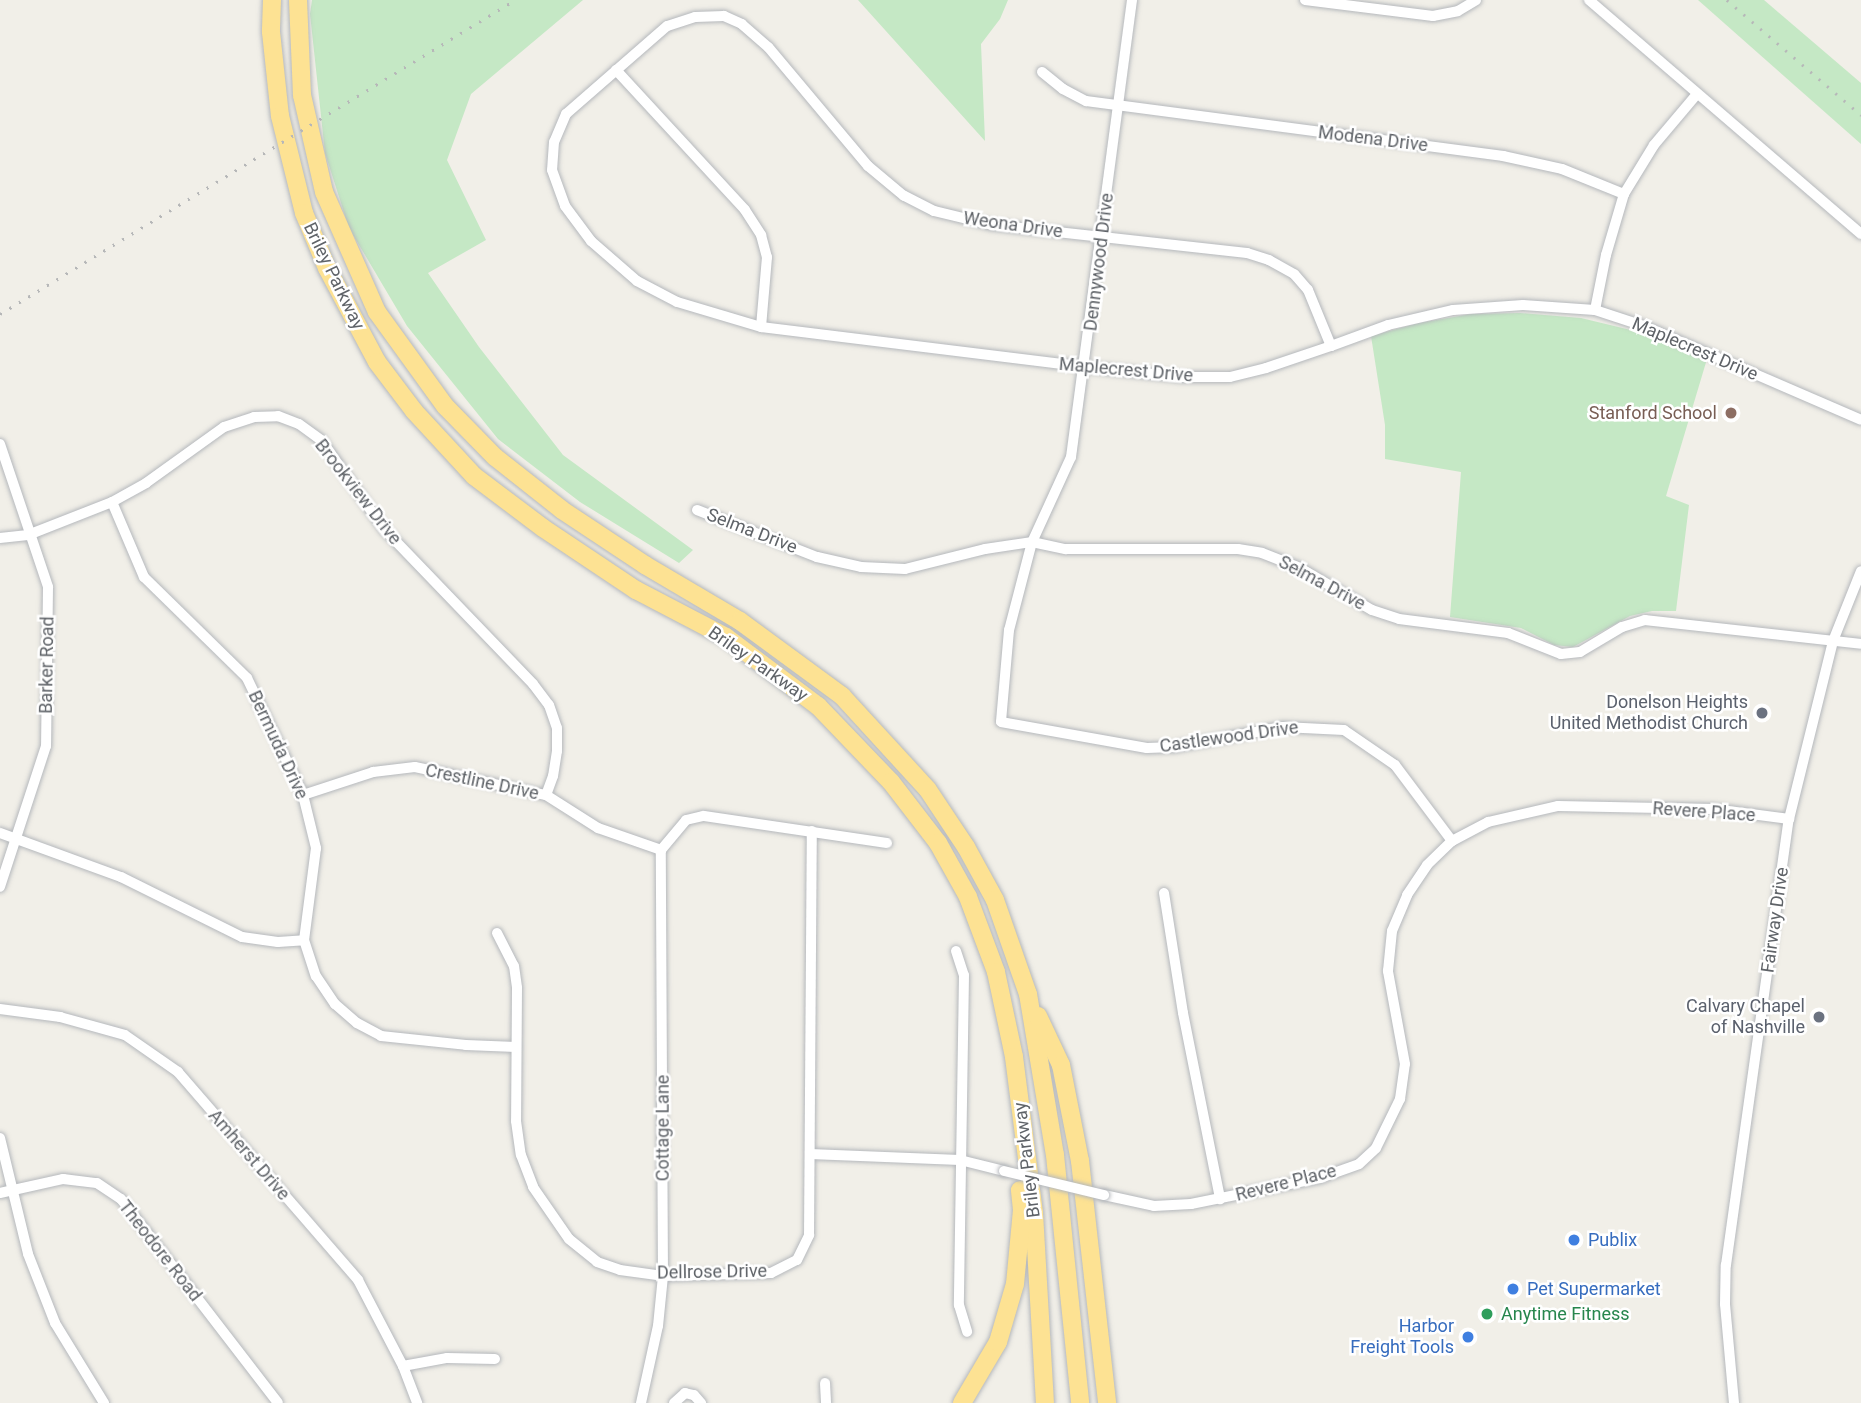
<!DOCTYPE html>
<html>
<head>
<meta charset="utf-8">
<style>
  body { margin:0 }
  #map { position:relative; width:1861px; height:1403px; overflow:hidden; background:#f1efe8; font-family:Roboto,sans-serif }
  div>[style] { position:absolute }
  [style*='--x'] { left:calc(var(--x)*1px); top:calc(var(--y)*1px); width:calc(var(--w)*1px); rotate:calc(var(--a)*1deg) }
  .green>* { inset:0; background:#c5e8c5 }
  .roads { filter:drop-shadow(0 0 2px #b5b8bc) drop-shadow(0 0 2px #b5b8bc) }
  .street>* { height:10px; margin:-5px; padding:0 5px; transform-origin:5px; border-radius:5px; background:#fff }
  .highway>* { height:18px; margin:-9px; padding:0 9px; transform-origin:9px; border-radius:9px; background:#fde293 }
  .rail>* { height:2.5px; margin-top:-1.25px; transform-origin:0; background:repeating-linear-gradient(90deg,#b6b7b8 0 2px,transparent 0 11px) }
  .bridges { filter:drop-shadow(0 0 2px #b5b8bc) drop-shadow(0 0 2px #b5b8bc) }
  .street-bridge>* { height:10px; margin:-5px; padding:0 5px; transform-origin:5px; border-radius:5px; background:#fff }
  .dots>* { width:19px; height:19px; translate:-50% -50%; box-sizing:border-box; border:4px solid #fff; border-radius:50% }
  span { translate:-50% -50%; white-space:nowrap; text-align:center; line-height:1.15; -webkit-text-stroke:5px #fff; paint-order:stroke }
  .street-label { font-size:18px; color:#5f6368 }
  .education-label { font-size:18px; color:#785e54 }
  .right { translate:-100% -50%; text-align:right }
  .worship-label { font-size:18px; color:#5b616d }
  .shop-label { font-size:18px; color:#366cbe }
  .left { translate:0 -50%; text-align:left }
  .leisure-label { font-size:18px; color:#27864d }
</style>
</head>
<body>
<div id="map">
  <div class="green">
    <div style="clip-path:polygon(312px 0,583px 0,471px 94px,447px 160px,486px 240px,428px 273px,479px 347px,563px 455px,693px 550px,679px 563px,580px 502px,498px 439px,407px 326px,349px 228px,325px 153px,310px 14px)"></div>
    <div style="clip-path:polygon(858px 0,1008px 0,1000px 19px,981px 44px,985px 141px)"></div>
    <div style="clip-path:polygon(1698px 0,1764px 0,1861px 83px,1861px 144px)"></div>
    <div style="clip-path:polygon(1520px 313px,1581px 318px,1639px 332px,1707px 359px,1666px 496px,1689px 505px,1676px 611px,1652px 611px,1630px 616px,1573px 647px,1554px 645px,1521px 628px,1450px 617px,1461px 472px,1385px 459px,1385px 425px,1371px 336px,1419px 323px,1471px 314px)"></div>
  </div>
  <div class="roads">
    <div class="street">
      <div style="--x:1132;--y:0;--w:461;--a:97.6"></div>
      <div style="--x:1071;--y:457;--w:94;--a:114.6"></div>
      <div style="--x:1032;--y:542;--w:91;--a:104.6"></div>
      <div style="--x:1009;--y:630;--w:92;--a:95"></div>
      <div style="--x:1001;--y:722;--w:148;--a:10.1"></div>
      <div style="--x:1147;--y:748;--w:27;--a:-2"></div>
      <div style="--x:1174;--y:747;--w:111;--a:-10.4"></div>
      <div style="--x:1283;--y:727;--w:61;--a:2.8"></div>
      <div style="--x:1344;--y:730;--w:62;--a:34.5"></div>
      <div style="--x:1395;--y:765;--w:95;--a:53.1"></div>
      <div style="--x:1305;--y:0;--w:129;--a:7.1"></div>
      <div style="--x:1433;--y:16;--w:25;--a:-11"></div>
      <div style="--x:1458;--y:11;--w:21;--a:-31"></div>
      <div style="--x:1589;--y:0;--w:359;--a:40.7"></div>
      <div style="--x:616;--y:70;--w:190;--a:47.3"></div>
      <div style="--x:745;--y:210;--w:30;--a:57"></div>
      <div style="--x:761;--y:235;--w:23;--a:75"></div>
      <div style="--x:767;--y:257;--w:70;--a:94.9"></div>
      <div style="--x:1042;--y:72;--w:27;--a:39"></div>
      <div style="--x:1063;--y:89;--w:26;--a:28"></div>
      <div style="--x:1086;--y:101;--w:421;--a:7.5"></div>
      <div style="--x:1503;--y:156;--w:60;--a:12.4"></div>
      <div style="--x:1562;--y:169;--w:67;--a:22"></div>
      <div style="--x:1595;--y:310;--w:56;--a:-78.7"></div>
      <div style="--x:1606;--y:255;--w:64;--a:-73.6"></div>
      <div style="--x:1624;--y:194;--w:57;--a:-58.5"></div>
      <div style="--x:1654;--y:145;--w:67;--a:-49.9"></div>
      <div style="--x:1331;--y:346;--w:61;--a:-112.3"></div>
      <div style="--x:1308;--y:290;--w:21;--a:-131"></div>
      <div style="--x:1294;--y:274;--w:29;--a:-151"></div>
      <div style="--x:1269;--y:260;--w:23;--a:-162"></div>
      <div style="--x:1247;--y:253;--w:257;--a:-173.7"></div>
      <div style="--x:992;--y:225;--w:60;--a:-166.4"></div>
      <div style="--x:934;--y:211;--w:34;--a:-153"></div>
      <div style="--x:904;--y:196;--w:47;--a:-140.2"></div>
      <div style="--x:868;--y:166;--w:155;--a:-130"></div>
      <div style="--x:768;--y:47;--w:35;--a:-139"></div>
      <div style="--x:742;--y:24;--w:20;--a:-156"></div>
      <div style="--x:724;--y:16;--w:29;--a:178"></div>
      <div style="--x:695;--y:17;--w:29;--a:162"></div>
      <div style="--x:667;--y:26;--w:134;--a:138.9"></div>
      <div style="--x:566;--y:114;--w:30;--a:113"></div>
      <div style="--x:554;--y:142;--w:28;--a:94"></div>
      <div style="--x:552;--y:170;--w:38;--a:70"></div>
      <div style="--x:565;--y:206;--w:44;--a:53.4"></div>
      <div style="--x:591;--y:241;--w:61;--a:41"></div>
      <div style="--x:637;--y:281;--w:45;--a:27.7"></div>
      <div style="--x:677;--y:302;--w:88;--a:16.6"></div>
      <div style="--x:761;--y:327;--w:326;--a:7"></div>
      <div style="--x:1085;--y:367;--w:98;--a:5.9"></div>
      <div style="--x:1182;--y:377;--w:48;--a:0"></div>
      <div style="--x:1230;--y:377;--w:37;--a:-14"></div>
      <div style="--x:1266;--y:368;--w:69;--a:-18.7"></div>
      <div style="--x:1331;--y:346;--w:61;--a:-20.2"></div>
      <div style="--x:1388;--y:325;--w:67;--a:-13"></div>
      <div style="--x:1453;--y:310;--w:70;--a:-4.1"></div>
      <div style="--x:1523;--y:305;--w:72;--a:4"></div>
      <div style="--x:1595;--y:310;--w:52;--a:18.1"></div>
      <div style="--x:1644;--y:326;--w:236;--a:23.4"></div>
      <div style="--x:0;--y:444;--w:151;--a:71.4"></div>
      <div style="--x:48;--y:587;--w:159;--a:90.7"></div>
      <div style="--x:46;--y:746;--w:148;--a:108.1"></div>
      <div style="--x:112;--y:502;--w:82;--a:66.9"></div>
      <div style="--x:144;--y:577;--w:144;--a:44.4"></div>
      <div style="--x:247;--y:678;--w:130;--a:64.4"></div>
      <div style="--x:303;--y:795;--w:55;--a:76.2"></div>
      <div style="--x:316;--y:848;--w:93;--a:97.4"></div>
      <div style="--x:304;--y:940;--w:38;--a:72"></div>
      <div style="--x:316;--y:976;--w:34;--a:56"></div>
      <div style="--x:335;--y:1004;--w:29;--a:41"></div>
      <div style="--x:357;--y:1023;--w:27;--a:28"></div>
      <div style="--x:381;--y:1036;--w:85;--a:6"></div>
      <div style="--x:466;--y:1045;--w:50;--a:2.3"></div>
      <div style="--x:697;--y:510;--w:129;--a:21.4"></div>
      <div style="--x:817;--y:557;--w:45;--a:12.8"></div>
      <div style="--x:861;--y:567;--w:44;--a:2.6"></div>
      <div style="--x:905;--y:569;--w:82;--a:-14"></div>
      <div style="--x:985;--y:549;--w:48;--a:-8.5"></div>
      <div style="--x:1032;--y:542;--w:35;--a:12"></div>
      <div style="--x:1066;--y:549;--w:172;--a:0"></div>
      <div style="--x:1238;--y:549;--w:24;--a:9"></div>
      <div style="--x:1262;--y:553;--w:41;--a:21.5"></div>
      <div style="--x:1300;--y:568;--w:83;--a:30.3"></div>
      <div style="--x:1372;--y:610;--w:28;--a:18"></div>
      <div style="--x:1399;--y:619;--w:110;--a:7.3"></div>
      <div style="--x:1508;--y:633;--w:57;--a:21.6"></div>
      <div style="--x:1561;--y:654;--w:19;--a:-6"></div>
      <div style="--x:1580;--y:652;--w:49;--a:-30.8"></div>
      <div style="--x:1622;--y:627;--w:24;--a:-17"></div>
      <div style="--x:1645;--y:620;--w:217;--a:6.3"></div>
      <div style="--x:0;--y:538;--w:28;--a:-6"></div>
      <div style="--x:28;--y:535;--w:90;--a:-21.4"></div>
      <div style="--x:112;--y:502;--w:39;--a:-29"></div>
      <div style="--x:146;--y:483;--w:96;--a:-35.7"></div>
      <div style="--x:224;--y:427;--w:32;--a:-18"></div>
      <div style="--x:254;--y:417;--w:24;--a:-2"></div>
      <div style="--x:278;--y:416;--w:22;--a:21"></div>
      <div style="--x:299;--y:424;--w:27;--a:36"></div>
      <div style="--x:321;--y:440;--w:109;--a:54.7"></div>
      <div style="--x:384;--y:529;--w:215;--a:46.1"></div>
      <div style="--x:533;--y:684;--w:26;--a:53"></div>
      <div style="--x:549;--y:705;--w:24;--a:71"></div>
      <div style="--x:557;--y:728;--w:23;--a:90"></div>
      <div style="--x:557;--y:751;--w:25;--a:99"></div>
      <div style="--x:553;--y:776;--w:20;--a:110"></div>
      <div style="--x:303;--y:795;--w:74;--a:-18.2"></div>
      <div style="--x:373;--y:772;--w:42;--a:-6.8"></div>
      <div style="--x:415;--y:767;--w:134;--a:12.1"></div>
      <div style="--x:546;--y:795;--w:62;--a:32.4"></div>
      <div style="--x:598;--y:828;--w:67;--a:19.2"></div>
      <div style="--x:661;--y:850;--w:39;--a:-50"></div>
      <div style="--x:686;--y:820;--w:18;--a:-13"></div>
      <div style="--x:704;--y:816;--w:185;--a:8.4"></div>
      <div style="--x:0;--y:833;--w:129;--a:20"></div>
      <div style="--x:121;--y:877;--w:135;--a:26.4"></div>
      <div style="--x:242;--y:937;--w:36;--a:8"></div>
      <div style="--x:278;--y:942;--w:26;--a:-4"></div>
      <div style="--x:1164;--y:893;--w:121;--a:81"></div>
      <div style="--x:1183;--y:1013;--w:190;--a:78.7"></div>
      <div style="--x:497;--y:933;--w:37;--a:63"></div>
      <div style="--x:514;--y:966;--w:22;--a:82"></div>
      <div style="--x:517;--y:988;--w:133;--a:90.4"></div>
      <div style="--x:516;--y:1121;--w:34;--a:82"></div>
      <div style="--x:521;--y:1155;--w:34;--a:69"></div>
      <div style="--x:533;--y:1187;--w:63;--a:55.3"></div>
      <div style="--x:569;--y:1239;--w:36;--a:39"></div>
      <div style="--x:597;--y:1262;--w:24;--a:19"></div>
      <div style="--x:620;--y:1270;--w:43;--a:7.9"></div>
      <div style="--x:663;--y:1276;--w:108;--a:-1.6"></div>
      <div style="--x:771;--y:1273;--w:29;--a:-27"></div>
      <div style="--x:797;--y:1260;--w:28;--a:-64"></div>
      <div style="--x:809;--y:1235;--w:404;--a:-89.6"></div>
      <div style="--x:956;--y:951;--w:25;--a:72"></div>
      <div style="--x:964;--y:975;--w:330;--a:90.9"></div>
      <div style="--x:959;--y:1305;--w:28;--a:73"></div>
      <div style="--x:0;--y:1009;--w:61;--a:7.6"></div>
      <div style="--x:60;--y:1017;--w:67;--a:15.5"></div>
      <div style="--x:125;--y:1035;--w:65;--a:34.9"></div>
      <div style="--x:178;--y:1072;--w:275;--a:49.1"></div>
      <div style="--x:358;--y:1280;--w:97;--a:62.4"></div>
      <div style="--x:403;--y:1366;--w:40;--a:69"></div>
      <div style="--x:0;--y:1138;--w:119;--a:76.4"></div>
      <div style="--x:28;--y:1254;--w:74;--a:68.6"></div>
      <div style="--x:55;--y:1323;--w:94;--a:58.5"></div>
      <div style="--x:810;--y:1154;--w:150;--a:2.3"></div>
      <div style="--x:960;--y:1160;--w:45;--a:14"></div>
      <div style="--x:0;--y:1193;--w:65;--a:-12.5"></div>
      <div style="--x:63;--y:1179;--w:34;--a:7"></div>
      <div style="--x:97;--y:1183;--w:29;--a:34"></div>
      <div style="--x:121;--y:1199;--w:257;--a:52.4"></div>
      <div style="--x:1104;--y:1195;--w:51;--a:12.4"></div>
      <div style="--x:1154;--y:1206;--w:37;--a:-3"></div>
      <div style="--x:1191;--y:1204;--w:132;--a:-11.4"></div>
      <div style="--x:1320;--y:1178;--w:41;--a:-19.7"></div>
      <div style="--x:1359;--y:1164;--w:23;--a:-43"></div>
      <div style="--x:1376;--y:1148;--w:55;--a:-63.9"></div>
      <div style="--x:1400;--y:1099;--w:35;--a:-82"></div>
      <div style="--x:1405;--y:1064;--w:95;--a:-100.4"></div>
      <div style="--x:1388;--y:971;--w:40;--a:-84.3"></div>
      <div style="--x:1392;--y:931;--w:39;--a:-67"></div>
      <div style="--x:1407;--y:895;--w:36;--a:-56"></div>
      <div style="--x:1427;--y:865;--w:35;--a:-44"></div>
      <div style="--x:1452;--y:841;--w:41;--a:-27.8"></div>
      <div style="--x:1488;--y:822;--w:72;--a:-12.9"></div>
      <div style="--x:1558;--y:806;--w:155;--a:1.1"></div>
      <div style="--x:1713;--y:809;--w:77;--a:7.5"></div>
      <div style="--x:403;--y:1366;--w:45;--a:-10.3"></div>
      <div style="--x:447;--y:1358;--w:48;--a:1.2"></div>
      <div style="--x:825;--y:1383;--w:20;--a:87"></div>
      <div style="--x:641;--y:1403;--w:79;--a:-77.6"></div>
      <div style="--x:658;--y:1326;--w:50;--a:-84.3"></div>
      <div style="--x:663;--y:1276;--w:426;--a:-90.3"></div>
      <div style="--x:674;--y:1403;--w:15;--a:-42"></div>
      <div style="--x:685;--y:1393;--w:9;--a:13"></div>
      <div style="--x:694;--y:1395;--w:11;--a:49"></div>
      <div style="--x:1734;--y:1403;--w:99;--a:-95.2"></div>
      <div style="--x:1725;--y:1304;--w:39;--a:-89"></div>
      <div style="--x:1726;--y:1265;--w:450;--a:-82"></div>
      <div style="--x:1789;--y:819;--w:183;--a:-76.1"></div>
      <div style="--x:1833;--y:641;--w:75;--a:-68.2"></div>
    </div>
    <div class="highway">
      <div style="--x:272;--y:0;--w:32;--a:92"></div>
      <div style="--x:271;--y:32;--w:84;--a:83.9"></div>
      <div style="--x:280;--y:116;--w:100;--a:76.1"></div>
      <div style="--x:304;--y:213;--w:60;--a:67.3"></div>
      <div style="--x:327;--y:268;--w:106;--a:62"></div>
      <div style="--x:377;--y:362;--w:61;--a:52.9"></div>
      <div style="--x:414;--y:411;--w:88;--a:47.3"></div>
      <div style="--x:474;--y:476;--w:86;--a:37"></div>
      <div style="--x:543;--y:528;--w:112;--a:33.7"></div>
      <div style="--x:636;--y:590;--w:102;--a:27.6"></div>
      <div style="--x:726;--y:637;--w:115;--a:36.9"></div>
      <div style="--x:818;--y:706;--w:105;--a:46.2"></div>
      <div style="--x:891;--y:782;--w:77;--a:52.4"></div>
      <div style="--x:938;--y:843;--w:62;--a:60.9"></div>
      <div style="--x:968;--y:897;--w:80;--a:69.5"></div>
      <div style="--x:996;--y:972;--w:87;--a:78"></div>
      <div style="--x:1014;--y:1057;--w:157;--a:82.7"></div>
      <div style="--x:1034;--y:1213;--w:190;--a:86.7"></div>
      <div style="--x:298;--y:0;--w:95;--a:87.6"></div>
      <div style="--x:302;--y:95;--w:99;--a:77.2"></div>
      <div style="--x:324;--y:192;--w:131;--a:66.2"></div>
      <div style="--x:377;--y:312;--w:116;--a:54.1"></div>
      <div style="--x:445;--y:406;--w:71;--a:45.6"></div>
      <div style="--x:495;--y:457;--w:85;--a:38.3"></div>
      <div style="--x:562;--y:510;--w:100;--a:33.5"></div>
      <div style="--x:645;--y:565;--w:110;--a:30.5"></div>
      <div style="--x:740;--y:621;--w:127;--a:36.3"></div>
      <div style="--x:842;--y:696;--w:127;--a:47.5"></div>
      <div style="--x:928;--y:790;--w:69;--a:56.3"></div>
      <div style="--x:966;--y:847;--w:60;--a:61.3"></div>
      <div style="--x:995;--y:900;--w:100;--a:70.7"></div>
      <div style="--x:1028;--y:994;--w:163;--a:80.5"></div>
      <div style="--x:1055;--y:1155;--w:249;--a:84.2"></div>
      <div style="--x:1038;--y:1016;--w:54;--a:64.9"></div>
      <div style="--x:1061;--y:1065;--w:98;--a:78.8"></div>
      <div style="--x:1080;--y:1161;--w:244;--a:83.6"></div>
      <div style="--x:962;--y:1403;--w:71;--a:-59.5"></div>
      <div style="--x:998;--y:1342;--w:60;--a:-73.7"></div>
      <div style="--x:1015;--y:1284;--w:74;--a:-84.6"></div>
      <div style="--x:1022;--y:1210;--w:20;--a:-96"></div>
    </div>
  </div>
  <div class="rail">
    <div style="--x:1727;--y:0;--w:177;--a:40.6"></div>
    <div style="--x:0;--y:314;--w:603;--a:-31.37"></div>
  </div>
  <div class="bridges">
    <div class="street-bridge">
      <div style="--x:1004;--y:1171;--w:103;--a:13.5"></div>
    </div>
  </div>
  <div class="dots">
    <div style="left:1731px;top:413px;background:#8d6e63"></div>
    <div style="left:1762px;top:713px;background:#6b7280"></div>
    <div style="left:1819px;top:1017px;background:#6b7280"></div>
    <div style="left:1574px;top:1240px;background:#3f7fe0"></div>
    <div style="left:1513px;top:1289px;background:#3f7fe0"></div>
    <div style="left:1487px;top:1314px;background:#2e9e5b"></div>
    <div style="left:1468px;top:1337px;background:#3f7fe0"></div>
  </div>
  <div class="street-label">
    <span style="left:1373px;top:139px;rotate:7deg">Modena Drive</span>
    <span style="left:1013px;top:225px;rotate:8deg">Weona Drive</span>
    <span style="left:1099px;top:262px;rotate:-83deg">Dennywood Drive</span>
    <span style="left:334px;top:276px;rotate:64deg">Briley Parkway</span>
    <span style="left:1695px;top:349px;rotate:23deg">Maplecrest Drive</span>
    <span style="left:1126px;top:370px;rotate:5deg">Maplecrest Drive</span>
    <span style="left:358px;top:492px;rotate:52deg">Brookview Drive</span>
    <span style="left:752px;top:531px;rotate:21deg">Selma Drive</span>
    <span style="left:1322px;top:583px;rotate:28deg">Selma Drive</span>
    <span style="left:758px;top:664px;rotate:35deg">Briley Parkway</span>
    <span style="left:47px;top:665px;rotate:-89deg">Barker Road</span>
    <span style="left:1229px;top:737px;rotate:-8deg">Castlewood Drive</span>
    <span style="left:278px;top:745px;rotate:65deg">Bermuda Drive</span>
    <span style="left:482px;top:782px;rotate:12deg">Crestline Drive</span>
    <span style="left:1704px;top:812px;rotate:4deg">Revere Place</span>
    <span style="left:1775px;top:920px;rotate:-82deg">Fairway Drive</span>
    <span style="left:663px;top:1128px;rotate:-90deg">Cottage Lane</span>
    <span style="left:249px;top:1155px;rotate:49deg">Amherst Drive</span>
    <span style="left:1027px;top:1160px;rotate:-97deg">Briley Parkway</span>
    <span style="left:1286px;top:1183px;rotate:-14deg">Revere Place</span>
    <span style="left:160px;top:1251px;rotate:52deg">Theodore Road</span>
    <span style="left:712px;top:1272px;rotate:-1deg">Dellrose Drive</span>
  </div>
  <div class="education-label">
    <span class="right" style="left:1717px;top:413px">Stanford School</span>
  </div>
  <div class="worship-label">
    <span class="right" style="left:1748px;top:713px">Donelson Heights<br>United Methodist Church</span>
    <span class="right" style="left:1805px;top:1017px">Calvary Chapel<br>of Nashville</span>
  </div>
  <div class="shop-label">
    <span class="left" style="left:1588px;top:1240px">Publix</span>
    <span class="left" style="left:1527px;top:1289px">Pet Supermarket</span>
    <span class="right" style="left:1454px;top:1337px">Harbor<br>Freight Tools</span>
  </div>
  <div class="leisure-label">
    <span class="left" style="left:1501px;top:1314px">Anytime Fitness</span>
  </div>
</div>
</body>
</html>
